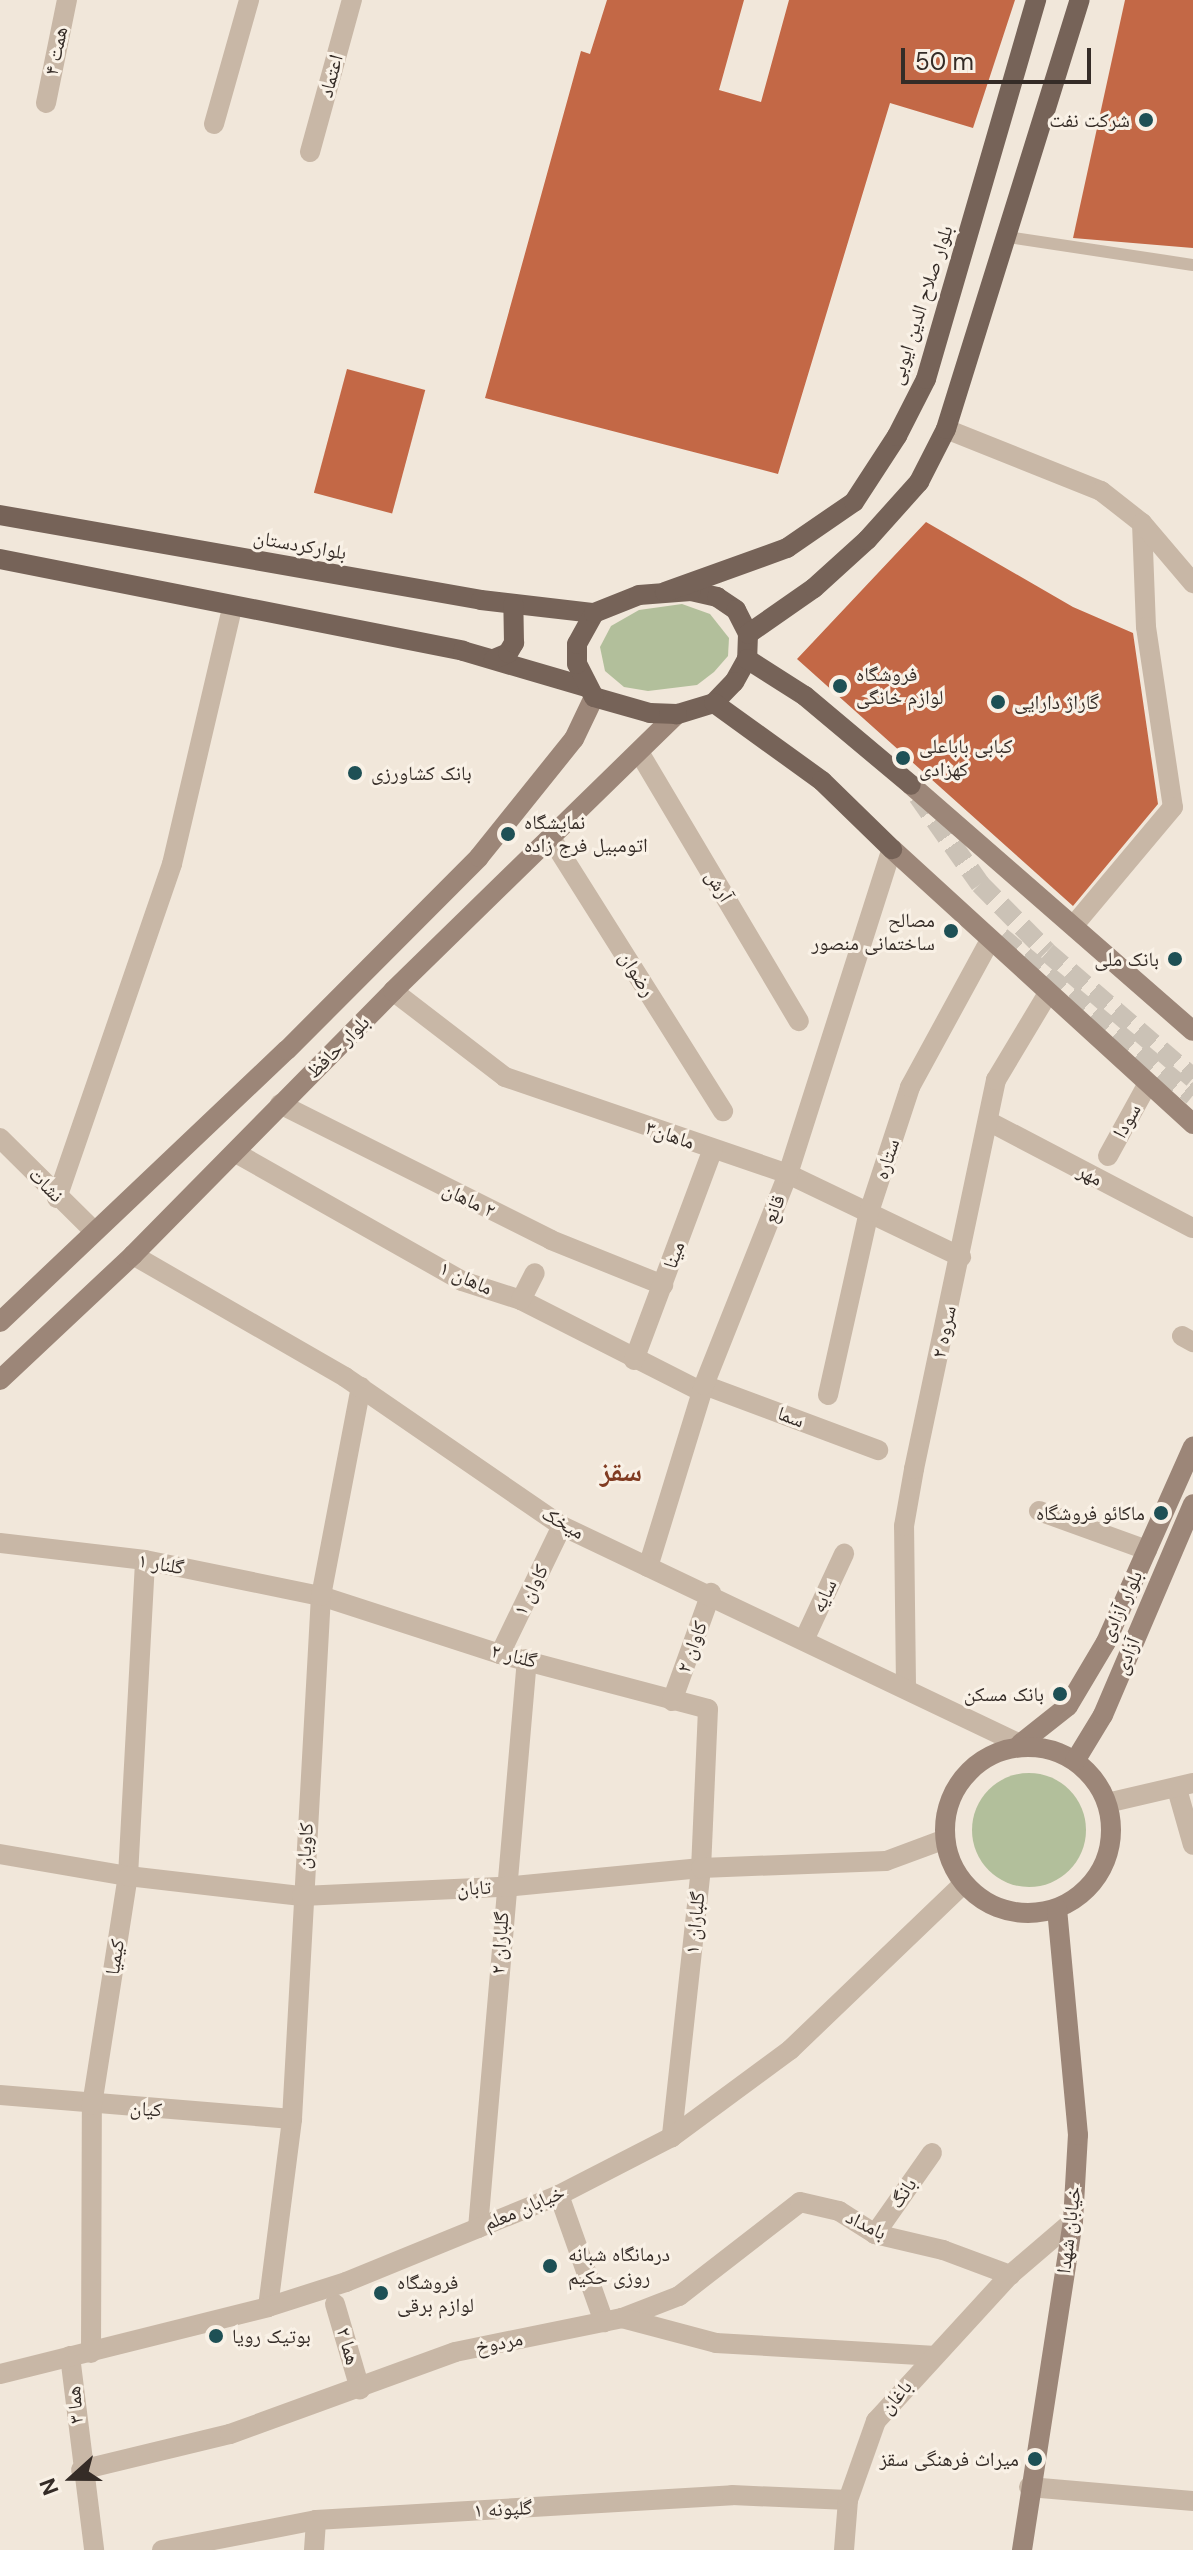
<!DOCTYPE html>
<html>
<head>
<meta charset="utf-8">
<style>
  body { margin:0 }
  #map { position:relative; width:1193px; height:2550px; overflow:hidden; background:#f1e7da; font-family:"DM Sans","Noto Naskh Arabic",sans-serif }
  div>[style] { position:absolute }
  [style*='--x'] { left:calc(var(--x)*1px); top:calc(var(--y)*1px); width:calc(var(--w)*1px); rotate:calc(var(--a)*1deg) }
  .green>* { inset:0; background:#b2bf9b }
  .round { border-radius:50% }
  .building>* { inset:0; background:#c36846; transform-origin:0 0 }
  .primary-tunnel>* { height:20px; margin-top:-10px; transform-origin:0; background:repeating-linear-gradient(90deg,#cbc2b6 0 20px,transparent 0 30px) }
  .service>* { height:12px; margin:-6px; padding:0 6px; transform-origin:6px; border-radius:6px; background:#c8b7a6 }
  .minor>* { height:20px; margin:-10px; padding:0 10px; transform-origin:10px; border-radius:10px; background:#c8b7a6 }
  .tertiary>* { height:20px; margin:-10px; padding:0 10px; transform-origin:10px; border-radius:10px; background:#c8b7a6 }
  .secondary>* { height:20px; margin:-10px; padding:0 10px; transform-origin:10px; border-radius:10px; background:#9c8678 }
  .secondary>.ring { margin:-10px; padding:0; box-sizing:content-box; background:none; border:20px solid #9c8678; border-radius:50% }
  .primary>* { height:20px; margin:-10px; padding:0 10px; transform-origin:10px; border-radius:10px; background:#766358 }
  .dots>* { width:22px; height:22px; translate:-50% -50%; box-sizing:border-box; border:4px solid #f9f1e6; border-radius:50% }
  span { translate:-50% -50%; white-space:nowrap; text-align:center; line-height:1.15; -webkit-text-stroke:6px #f9f1e6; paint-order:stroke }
  .street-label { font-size:20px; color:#352c27 }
  .poi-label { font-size:20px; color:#352c27 }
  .right { translate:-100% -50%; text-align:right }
  .left { translate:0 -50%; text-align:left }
  .district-label { font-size:28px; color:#813c22; font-weight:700 }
  .north { position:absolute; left:32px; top:2438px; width:80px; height:80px; -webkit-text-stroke:6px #f9f1e6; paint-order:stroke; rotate:249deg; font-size:22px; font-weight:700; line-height:32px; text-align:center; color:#352c27 }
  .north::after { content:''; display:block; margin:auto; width:28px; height:36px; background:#352c27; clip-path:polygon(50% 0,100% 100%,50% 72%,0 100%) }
  .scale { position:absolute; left:901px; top:48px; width:190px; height:36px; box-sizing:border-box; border:4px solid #352c27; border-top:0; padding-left:10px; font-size:24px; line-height:28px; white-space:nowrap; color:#352c27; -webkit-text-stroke:6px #f9f1e6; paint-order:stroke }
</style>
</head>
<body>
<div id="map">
  <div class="green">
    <div style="clip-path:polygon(682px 604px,710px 614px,729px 638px,728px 656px,714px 672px,697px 685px,648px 691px,624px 687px,605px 671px,600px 647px,611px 626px,639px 610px)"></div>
    <div class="round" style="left:972px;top:1773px;width:114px;height:114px"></div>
  </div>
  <div class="building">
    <div style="clip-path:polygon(607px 0,744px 0,719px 90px,761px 102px,789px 0,1015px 0,973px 128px,890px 103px,778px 474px,485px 398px,581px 51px,590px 54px)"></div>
    <div style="clip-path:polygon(1125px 0,1193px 0,1193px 248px,1073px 238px)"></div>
    <div style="left:347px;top:369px;width:81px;height:128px;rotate:15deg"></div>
    <div style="clip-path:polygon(926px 522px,1073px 607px,1133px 633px,1158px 804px,1073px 906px,797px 659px)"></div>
  </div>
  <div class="primary-tunnel">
    <div style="--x:918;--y:796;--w:108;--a:54.8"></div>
    <div style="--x:980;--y:884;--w:95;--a:45.4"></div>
    <div style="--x:1047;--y:952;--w:193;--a:40.8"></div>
    <div style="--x:1001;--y:937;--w:249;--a:39.6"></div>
  </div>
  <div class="service">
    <div style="--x:1008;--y:237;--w:187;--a:8.6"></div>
  </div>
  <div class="minor">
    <div style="--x:46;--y:103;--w:105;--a:-78.5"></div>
    <div style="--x:214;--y:124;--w:129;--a:-74.2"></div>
    <div style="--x:310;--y:152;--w:158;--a:-74.6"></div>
    <div style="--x:946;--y:429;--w:167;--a:21.8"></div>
    <div style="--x:1101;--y:491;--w:52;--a:38"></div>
    <div style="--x:1142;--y:523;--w:104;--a:87.8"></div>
    <div style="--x:1146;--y:627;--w:182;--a:81.5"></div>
    <div style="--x:1173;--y:807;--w:154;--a:130"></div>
    <div style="--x:1142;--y:523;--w:79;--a:49.6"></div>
    <div style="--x:639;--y:752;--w:313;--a:59.3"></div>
    <div style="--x:551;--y:838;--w:323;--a:57.8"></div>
    <div style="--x:393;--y:991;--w:141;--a:37.5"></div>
    <div style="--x:505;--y:1077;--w:299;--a:18.9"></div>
    <div style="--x:788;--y:1174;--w:192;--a:25.6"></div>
    <div style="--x:280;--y:1104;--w:303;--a:26.6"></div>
    <div style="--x:551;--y:1240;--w:121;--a:21.9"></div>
    <div style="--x:988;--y:1121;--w:231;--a:27.6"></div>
    <div style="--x:0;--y:1138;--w:132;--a:44.7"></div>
    <div style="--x:236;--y:1153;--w:260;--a:29.5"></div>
    <div style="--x:462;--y:1281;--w:62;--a:17.9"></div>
    <div style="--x:521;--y:1300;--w:203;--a:26.9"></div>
    <div style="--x:1108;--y:1156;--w:81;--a:-61.2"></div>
    <div style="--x:57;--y:1198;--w:353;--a:-71"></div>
    <div style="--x:172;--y:864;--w:263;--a:-76.8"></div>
    <div style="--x:521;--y:1300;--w:30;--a:-63"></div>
    <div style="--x:1182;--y:1336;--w:13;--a:29"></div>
    <div style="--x:634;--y:1360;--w:225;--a:-69.5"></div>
    <div style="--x:704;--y:1385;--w:186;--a:20.5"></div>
    <div style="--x:828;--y:1395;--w:188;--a:-77.4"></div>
    <div style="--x:869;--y:1212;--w:132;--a:-71.8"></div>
    <div style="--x:910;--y:1087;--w:167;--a:-61.4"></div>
    <div style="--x:1039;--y:1511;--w:115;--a:19.9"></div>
    <div style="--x:0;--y:1543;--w:146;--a:6.7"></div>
    <div style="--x:145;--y:1560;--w:180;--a:11.6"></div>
    <div style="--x:321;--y:1596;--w:188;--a:18"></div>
    <div style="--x:500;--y:1654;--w:215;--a:14.8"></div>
    <div style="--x:708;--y:1709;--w:159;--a:92.5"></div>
    <div style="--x:701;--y:1868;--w:271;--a:96.2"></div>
    <div style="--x:648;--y:1567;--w:190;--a:-72.9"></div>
    <div style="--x:704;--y:1385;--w:227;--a:-68.3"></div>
    <div style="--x:788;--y:1174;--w:341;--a:-72.3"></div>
    <div style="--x:805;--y:1638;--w:93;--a:-65.1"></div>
    <div style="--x:500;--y:1654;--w:142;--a:-64.2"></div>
    <div style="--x:906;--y:1686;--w:160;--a:-90.7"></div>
    <div style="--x:904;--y:1526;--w:58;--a:-80"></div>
    <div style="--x:914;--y:1469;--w:398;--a:-78.1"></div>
    <div style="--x:996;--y:1080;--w:101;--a:-59.1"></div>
    <div style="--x:672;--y:1701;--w:115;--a:-70.1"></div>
    <div style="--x:1177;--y:1789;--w:58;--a:74.1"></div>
    <div style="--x:1107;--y:1803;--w:88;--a:-13.1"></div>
    <div style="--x:0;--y:2095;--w:293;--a:4.7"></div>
    <div style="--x:559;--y:2195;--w:135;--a:70.5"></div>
    <div style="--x:478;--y:2228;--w:571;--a:-85.08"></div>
    <div style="--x:875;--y:2234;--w:99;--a:-54.9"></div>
    <div style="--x:335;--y:2304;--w:89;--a:73.6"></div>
    <div style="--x:268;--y:2307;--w:190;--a:-82.7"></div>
    <div style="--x:292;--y:2119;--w:524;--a:-86.83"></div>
    <div style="--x:321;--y:1596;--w:213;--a:-79.2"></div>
    <div style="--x:622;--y:2318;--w:61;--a:-21.1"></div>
    <div style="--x:679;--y:2296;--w:153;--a:-37.8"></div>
    <div style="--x:800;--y:2202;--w:40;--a:13"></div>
    <div style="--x:839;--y:2211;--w:43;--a:32.6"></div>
    <div style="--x:875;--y:2234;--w:70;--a:13.2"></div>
    <div style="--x:943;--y:2250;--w:72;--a:20.5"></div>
    <div style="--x:1010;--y:2275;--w:83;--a:-40.6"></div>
    <div style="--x:91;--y:2353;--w:248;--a:-89.8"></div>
    <div style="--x:92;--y:2105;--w:232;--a:-81.1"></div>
    <div style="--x:128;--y:1876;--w:316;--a:-86.9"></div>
    <div style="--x:70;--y:2356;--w:195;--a:82.9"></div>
    <div style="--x:81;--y:2470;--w:153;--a:-13.6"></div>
    <div style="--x:230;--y:2434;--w:239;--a:-20"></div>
    <div style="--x:455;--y:2352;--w:170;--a:-11.5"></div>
    <div style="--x:622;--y:2318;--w:97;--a:14.9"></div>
    <div style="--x:716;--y:2343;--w:216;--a:3.4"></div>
    <div style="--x:1029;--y:2487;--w:165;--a:4.9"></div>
    <div style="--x:162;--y:2550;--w:157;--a:-11"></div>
    <div style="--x:316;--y:2520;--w:417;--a:-3.4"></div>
    <div style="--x:732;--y:2495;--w:116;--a:2.5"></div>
    <div style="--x:314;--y:2550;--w:30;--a:-86"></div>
    <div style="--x:844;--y:2550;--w:50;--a:-85.4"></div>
    <div style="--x:848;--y:2500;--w:84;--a:-70.5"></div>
    <div style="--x:876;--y:2421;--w:198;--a:-47.5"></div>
  </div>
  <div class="tertiary">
    <div style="--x:133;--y:1255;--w:245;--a:29.9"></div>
    <div style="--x:345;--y:1377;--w:263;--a:34.5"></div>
    <div style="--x:562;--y:1526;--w:507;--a:25.45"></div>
    <div style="--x:0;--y:1854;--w:130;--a:9.8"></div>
    <div style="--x:128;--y:1876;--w:175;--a:6.6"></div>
    <div style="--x:302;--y:1896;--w:202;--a:-2.6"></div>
    <div style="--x:504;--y:1887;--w:198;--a:-5.5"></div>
    <div style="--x:701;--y:1868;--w:185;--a:-2.2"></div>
    <div style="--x:886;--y:1861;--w:63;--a:-20.4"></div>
    <div style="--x:0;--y:2374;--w:276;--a:-14"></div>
    <div style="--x:268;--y:2307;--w:82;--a:-17.8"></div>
    <div style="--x:346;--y:2282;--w:230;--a:-22.2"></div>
    <div style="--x:559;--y:2195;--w:127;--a:-27.2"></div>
    <div style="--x:672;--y:2137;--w:147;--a:-36.4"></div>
    <div style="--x:790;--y:2050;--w:241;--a:-43.8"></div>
  </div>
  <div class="secondary">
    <div style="--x:911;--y:785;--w:374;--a:41.1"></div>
    <div style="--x:892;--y:849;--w:408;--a:42.4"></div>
    <div style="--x:0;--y:1322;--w:395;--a:-43.5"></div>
    <div style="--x:287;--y:1050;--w:272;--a:-45.1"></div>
    <div style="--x:479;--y:857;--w:151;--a:-51.2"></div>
    <div style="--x:574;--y:739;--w:47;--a:-64.5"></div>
    <div style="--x:0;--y:1380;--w:183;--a:-43.2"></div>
    <div style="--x:133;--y:1255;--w:371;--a:-45.4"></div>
    <div style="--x:393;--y:991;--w:397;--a:-44.3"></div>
    <div style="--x:1020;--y:1744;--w:61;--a:-38.4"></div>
    <div style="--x:1068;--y:1706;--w:74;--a:-59.3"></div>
    <div style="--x:1106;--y:1642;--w:214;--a:-66"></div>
    <div class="ring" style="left:945px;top:1747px;width:146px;height:146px"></div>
    <div style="--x:1075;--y:1761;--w:54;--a:-58.7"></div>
    <div style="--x:1103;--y:1715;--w:229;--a:-66.9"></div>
    <div style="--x:1022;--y:2550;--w:333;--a:-81.2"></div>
    <div style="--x:1073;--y:2221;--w:86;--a:-86.7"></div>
    <div style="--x:1078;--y:2135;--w:227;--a:-95.3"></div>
  </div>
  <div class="primary">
    <div style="--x:0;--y:515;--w:488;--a:10"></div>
    <div style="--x:481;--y:600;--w:114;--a:6.6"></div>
    <div style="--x:0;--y:559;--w:472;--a:11.2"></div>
    <div style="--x:463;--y:651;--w:128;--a:16.3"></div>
    <div style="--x:691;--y:591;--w:27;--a:13"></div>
    <div style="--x:717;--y:597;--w:23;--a:34"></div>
    <div style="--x:736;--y:610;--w:27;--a:63"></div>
    <div style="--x:748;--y:634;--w:25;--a:92"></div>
    <div style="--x:747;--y:659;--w:26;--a:119"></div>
    <div style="--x:734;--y:682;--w:29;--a:134"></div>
    <div style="--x:714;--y:703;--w:39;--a:163"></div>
    <div style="--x:677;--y:714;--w:27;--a:-178"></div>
    <div style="--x:650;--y:713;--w:58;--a:-164.1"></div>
    <div style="--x:594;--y:697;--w:37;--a:-117"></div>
    <div style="--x:577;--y:664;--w:20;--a:-90"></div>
    <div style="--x:577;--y:644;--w:35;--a:-61"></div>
    <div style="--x:594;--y:613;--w:48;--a:-21.8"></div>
    <div style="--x:639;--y:595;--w:52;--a:-4.4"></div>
    <div style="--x:665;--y:592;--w:130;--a:-19.8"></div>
    <div style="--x:787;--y:548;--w:81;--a:-34.5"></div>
    <div style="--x:854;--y:502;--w:79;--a:-56.9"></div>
    <div style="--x:897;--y:436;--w:64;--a:-63"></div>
    <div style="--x:926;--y:379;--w:395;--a:-73.8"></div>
    <div style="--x:748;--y:634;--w:80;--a:-34.9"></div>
    <div style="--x:814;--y:588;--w:72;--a:-42.2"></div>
    <div style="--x:867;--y:540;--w:78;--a:-48.1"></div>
    <div style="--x:919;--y:482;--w:59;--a:-63"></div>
    <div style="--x:946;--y:429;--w:449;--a:-72.7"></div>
    <div style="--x:494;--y:659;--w:15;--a:-23"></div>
    <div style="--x:508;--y:653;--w:12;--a:-59"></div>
    <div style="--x:514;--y:643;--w:39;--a:-91"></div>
    <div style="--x:747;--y:659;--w:69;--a:32.5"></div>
    <div style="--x:805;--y:696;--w:138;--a:40"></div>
    <div style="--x:714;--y:703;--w:133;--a:35.8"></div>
    <div style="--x:822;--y:781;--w:98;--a:44.2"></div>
  </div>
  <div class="dots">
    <div style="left:1146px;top:120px;background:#1e5055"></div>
    <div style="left:840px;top:686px;background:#1e5055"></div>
    <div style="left:998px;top:702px;background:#1e5055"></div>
    <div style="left:903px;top:758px;background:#1e5055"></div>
    <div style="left:355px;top:773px;background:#1e5055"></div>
    <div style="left:508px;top:834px;background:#1e5055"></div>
    <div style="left:951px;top:931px;background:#1e5055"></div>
    <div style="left:1175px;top:959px;background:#1e5055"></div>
    <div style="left:1161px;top:1513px;background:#1e5055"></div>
    <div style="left:1060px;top:1694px;background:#1e5055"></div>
    <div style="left:550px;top:2266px;background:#1e5055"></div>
    <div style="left:381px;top:2293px;background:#1e5055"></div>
    <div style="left:216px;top:2336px;background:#1e5055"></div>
    <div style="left:1035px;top:2459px;background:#1e5055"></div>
  </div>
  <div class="street-label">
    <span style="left:56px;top:51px;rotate:-78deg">همت ۴</span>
    <span style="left:331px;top:76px;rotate:-75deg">اعتماد</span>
    <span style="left:921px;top:305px;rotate:-72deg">بلوار صلاح الدین ایوبی</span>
    <span style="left:300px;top:545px;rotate:10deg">بلوارکردستان</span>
    <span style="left:719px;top:886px;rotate:59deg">آرش</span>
    <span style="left:637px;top:974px;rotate:58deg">رضوان</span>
    <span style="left:338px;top:1047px;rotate:-45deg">بلوار حافظ</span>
    <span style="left:1127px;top:1121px;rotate:-61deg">سودا</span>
    <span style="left:670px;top:1135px;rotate:19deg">ماهان۳</span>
    <span style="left:887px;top:1159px;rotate:-72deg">ستاره</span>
    <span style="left:1090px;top:1175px;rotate:27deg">مهر</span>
    <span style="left:46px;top:1185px;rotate:45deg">نشات</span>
    <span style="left:469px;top:1200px;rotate:26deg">٢ ماهان</span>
    <span style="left:774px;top:1209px;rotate:-68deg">قانع</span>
    <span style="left:674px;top:1255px;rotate:-70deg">مینا</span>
    <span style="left:466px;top:1278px;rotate:24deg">ماهان ۱</span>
    <span style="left:944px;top:1332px;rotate:-78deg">سروه ۲</span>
    <span style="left:791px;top:1417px;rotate:20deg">سما</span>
    <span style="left:563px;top:1523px;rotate:30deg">میخک</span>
    <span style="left:161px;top:1564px;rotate:10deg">گلنار ۱</span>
    <span style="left:531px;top:1590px;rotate:-64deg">کاوان ۱</span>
    <span style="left:824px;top:1596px;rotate:-65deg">سایه</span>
    <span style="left:1121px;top:1606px;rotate:-65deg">بلوار آزادی</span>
    <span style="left:692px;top:1647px;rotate:-70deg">کاوان ۲</span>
    <span style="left:514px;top:1656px;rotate:14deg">گلنار ۲</span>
    <span style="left:1127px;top:1656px;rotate:-68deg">آزادی</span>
    <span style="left:305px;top:1846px;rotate:-86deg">کاویان</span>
    <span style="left:474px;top:1888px;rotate:-3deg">تابان</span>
    <span style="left:695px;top:1923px;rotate:-84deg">گلباران ۱</span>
    <span style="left:500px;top:1943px;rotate:-86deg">گلباران ۲</span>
    <span style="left:115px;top:1957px;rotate:-81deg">کیمیا</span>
    <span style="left:146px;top:2109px;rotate:4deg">کیان</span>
    <span style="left:903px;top:2193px;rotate:-55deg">بانگ</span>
    <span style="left:524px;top:2208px;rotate:-23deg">خیابان معلم</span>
    <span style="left:866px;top:2225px;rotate:26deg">بامداد</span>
    <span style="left:1069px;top:2230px;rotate:-83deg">خیابان شهدا</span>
    <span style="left:499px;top:2343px;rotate:-11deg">مردوخ</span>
    <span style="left:348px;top:2346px;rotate:74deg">هما ۲</span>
    <span style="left:896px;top:2397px;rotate:-49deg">باغان</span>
    <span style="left:75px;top:2405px;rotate:-95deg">هما ۳</span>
    <span style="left:503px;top:2509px;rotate:-3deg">گلپونه ۱</span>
  </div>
  <div class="poi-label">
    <span class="right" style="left:1130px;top:120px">شرکت نفت</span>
    <span class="left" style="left:856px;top:686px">فروشگاه<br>لوازم خانگی</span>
    <span class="left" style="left:1014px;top:702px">گاراژ دارایی</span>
    <span class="left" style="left:919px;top:758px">کبابی باباعلی<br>کهزادی</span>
    <span class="left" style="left:371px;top:773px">بانک کشاورزی</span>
    <span class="left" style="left:524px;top:834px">نمایشگاه<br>اتومبیل فرج زاده</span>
    <span class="right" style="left:935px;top:932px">مصالح<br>ساختمانی منصور</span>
    <span class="right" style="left:1159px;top:959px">بانک ملی</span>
    <span class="right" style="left:1145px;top:1513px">ماکائو فروشگاه</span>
    <span class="right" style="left:1044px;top:1694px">بانک مسکن</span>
    <span class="left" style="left:568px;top:2266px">درمانگاه شبانه<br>روزی حکیم</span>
    <span class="left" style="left:397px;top:2294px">فروشگاه<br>لوازم برقی</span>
    <span class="left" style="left:232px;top:2336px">بوتیک رویا</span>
    <span class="right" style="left:1019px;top:2459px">میراث فرهنگی سقز</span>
  </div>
  <div class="district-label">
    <span style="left:621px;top:1472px">سقز</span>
  </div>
  <div class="north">N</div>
  <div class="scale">50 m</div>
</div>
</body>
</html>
